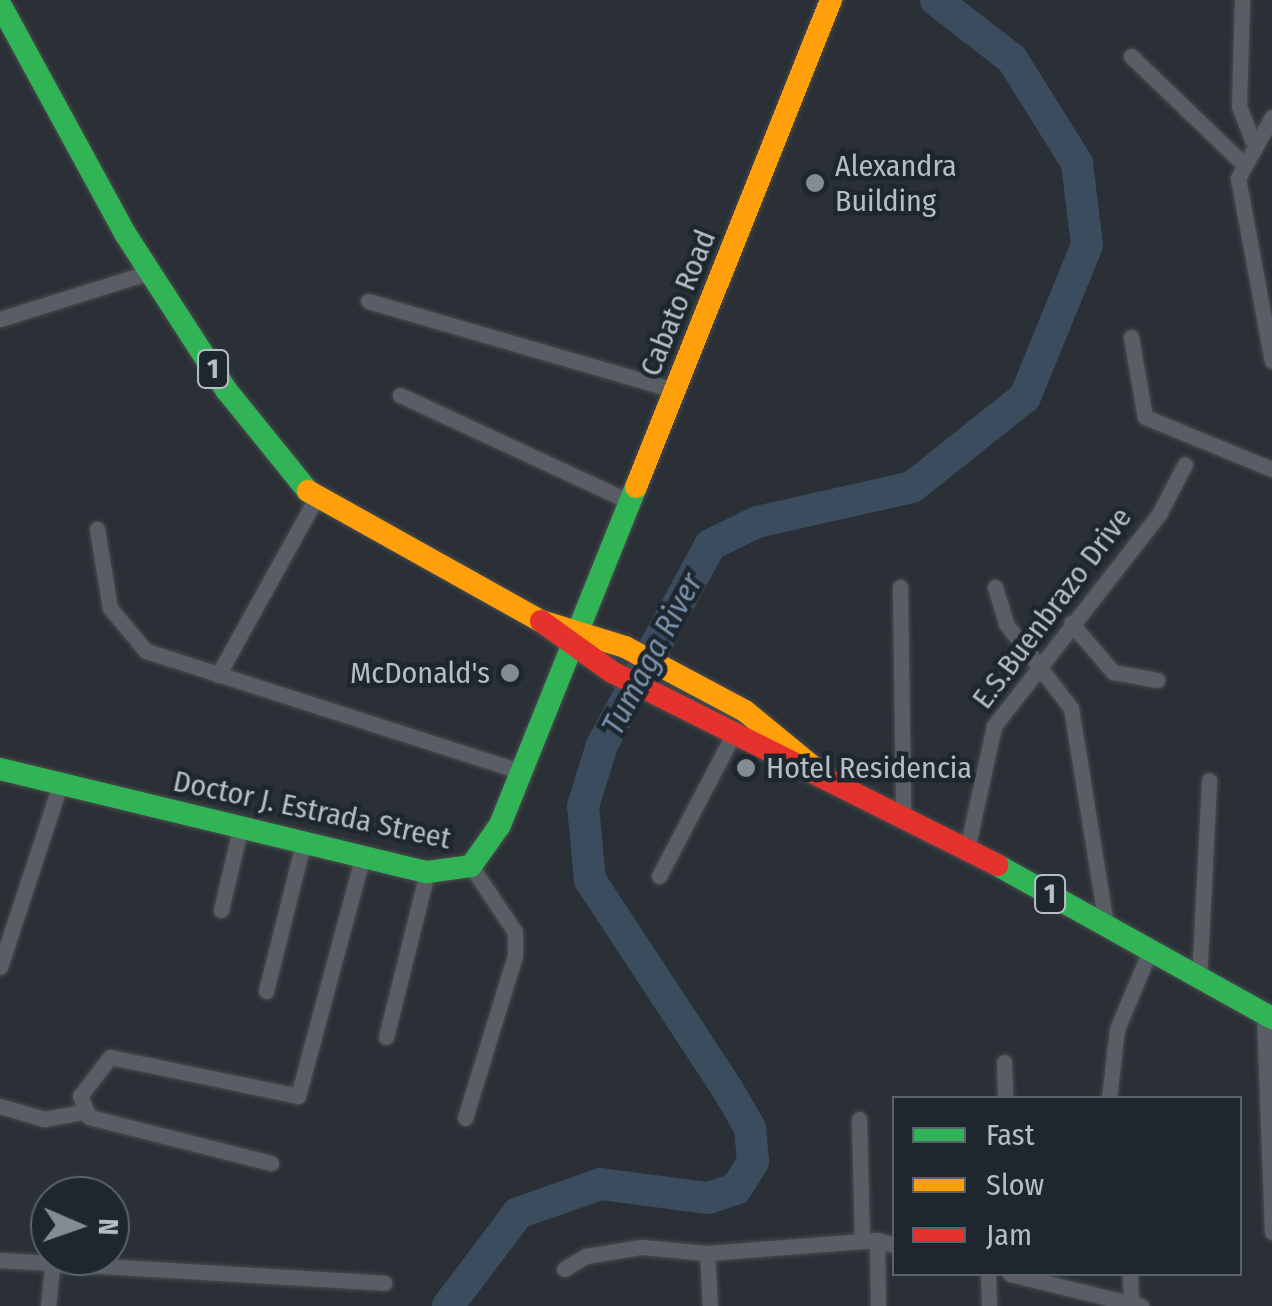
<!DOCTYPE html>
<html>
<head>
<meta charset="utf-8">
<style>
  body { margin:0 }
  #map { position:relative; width:1272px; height:1306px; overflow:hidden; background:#2a3035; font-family:"Fira Sans Condensed",sans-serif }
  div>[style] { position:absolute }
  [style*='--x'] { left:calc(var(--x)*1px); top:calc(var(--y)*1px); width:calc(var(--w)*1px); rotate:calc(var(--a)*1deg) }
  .river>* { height:32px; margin:-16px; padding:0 16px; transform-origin:16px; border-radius:16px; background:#3b4c5e }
  .roads { filter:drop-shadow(0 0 2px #484c50) drop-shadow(0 0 2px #484c50) }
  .street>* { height:15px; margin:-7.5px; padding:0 7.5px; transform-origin:7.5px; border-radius:7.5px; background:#5a5e64 }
  .fast>* { height:22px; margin:-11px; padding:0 11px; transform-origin:11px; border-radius:11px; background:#30b455 }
  .slow>* { height:22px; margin:-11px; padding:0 11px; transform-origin:11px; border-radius:11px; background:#ff9f0a }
  .jam>* { height:22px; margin:-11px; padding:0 11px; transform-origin:11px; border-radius:11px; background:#e5322d }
  .dots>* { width:28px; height:28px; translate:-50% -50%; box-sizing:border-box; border:5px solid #1e272f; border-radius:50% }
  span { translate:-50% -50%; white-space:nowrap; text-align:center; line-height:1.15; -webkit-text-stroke:9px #1e272f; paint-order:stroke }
  .shield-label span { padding:2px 8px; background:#1e272f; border:2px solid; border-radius:8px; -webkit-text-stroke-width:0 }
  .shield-label { font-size:28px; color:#b5bdc6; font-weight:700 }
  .poi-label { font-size:30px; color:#b5bdc6 }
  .left { translate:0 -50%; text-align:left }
  .right { translate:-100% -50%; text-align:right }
  .street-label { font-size:30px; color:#b5bdc6 }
  .water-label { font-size:32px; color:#7890a7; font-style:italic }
  .legend { position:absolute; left:892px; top:1096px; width:350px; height:180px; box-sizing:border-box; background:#1e272f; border:2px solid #5a636b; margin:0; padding:12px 18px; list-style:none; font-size:30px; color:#b5bdc6 }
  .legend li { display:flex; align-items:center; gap:20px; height:50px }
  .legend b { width:50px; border:2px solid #5a636b }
  .north { position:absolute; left:30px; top:1176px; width:100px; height:100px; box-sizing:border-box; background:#1e272f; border:2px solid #5a636b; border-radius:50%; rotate:92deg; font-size:28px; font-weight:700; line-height:40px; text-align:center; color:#b5bdc6 }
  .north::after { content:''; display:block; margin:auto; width:35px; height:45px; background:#848c93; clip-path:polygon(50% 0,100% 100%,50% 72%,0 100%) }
</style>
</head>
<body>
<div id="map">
  <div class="river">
    <div style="--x:448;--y:1306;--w:116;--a:-53"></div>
    <div style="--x:518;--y:1213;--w:88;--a:-19.3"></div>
    <div style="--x:601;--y:1184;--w:108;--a:7.5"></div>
    <div style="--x:708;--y:1198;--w:29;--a:-18"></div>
    <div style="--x:736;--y:1189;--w:32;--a:-58"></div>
    <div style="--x:753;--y:1162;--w:34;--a:-95"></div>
    <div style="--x:750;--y:1128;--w:44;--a:-120.1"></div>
    <div style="--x:728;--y:1090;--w:251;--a:-123.3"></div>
    <div style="--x:590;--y:880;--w:74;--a:-95.4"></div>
    <div style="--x:583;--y:806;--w:64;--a:-72.7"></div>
    <div style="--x:602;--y:745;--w:227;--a:-61.6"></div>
    <div style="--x:710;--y:545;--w:52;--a:-26.1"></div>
    <div style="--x:757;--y:522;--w:159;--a:-12.7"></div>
    <div style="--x:912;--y:487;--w:144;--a:-38.5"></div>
    <div style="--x:1025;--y:397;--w:164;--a:-67.8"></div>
    <div style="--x:1087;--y:245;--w:83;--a:-97"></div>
    <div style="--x:1077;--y:163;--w:123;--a:-122"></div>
    <div style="--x:1012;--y:59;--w:96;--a:-142.2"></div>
  </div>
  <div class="roads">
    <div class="street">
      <div style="--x:1242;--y:0;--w:106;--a:91.6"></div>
      <div style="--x:1239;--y:106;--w:36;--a:69"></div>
      <div style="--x:1131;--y:56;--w:153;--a:43.9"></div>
      <div style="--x:1272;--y:117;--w:70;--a:119.1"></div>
      <div style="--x:1238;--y:178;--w:186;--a:79.5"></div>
      <div style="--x:368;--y:301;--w:320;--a:16.2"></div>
      <div style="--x:0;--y:319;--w:157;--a:-17.4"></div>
      <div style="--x:1131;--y:337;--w:81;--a:80.1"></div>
      <div style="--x:1145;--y:417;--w:137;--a:22.3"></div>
      <div style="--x:400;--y:395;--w:255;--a:24.9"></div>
      <div style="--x:97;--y:529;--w:80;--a:80.7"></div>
      <div style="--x:110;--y:608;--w:56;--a:50.1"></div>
      <div style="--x:146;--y:651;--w:395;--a:17.8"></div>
      <div style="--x:900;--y:587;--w:226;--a:89.2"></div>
      <div style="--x:995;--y:587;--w:39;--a:73"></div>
      <div style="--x:1006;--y:624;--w:106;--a:52.3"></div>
      <div style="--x:1071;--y:708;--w:220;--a:80.8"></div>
      <div style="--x:1071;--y:623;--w:65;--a:49.4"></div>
      <div style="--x:1113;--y:672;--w:45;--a:10.3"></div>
      <div style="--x:218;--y:675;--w:200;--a:-61"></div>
      <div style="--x:967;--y:849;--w:126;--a:-77.6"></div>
      <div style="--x:994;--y:726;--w:269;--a:-52.1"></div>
      <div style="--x:1159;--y:514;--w:56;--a:-62.5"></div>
      <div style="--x:659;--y:876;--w:157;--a:-62.3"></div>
      <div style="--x:221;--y:910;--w:83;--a:-76.8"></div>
      <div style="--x:0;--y:967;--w:193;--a:-71.8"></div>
      <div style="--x:1199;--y:980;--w:200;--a:-87.1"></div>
      <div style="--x:266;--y:991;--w:152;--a:-75.9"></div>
      <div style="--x:1264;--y:1014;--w:218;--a:87.9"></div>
      <div style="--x:386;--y:1037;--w:170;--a:-76"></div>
      <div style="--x:1004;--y:1062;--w:36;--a:88"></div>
      <div style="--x:1109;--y:1098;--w:69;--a:-83.4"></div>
      <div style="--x:1117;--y:1029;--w:82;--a:-67.2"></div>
      <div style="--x:0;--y:1106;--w:46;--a:16.5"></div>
      <div style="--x:44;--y:1119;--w:39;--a:-10"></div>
      <div style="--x:465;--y:1118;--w:170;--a:-72.9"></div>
      <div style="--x:515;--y:955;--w:23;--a:-90"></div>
      <div style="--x:515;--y:932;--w:79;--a:-123.7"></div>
      <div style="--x:859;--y:1119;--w:119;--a:88.6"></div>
      <div style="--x:271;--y:1163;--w:188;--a:-165.8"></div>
      <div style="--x:89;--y:1117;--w:23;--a:-113"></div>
      <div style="--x:80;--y:1096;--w:49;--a:-52.4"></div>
      <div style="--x:110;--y:1057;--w:192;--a:11.7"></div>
      <div style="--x:298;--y:1096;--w:246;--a:-74.9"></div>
      <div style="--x:707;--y:1253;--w:53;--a:86.8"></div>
      <div style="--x:0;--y:1260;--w:385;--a:3.4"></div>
      <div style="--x:564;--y:1269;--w:26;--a:-31"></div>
      <div style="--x:586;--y:1256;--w:56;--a:-9.3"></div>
      <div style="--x:641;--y:1247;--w:66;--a:5.2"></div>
      <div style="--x:707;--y:1253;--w:170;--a:-4.4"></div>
      <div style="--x:988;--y:1274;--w:32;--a:88"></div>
      <div style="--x:1010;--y:1274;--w:135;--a:13.7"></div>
      <div style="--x:1130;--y:1274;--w:29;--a:88"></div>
      <div style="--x:48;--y:1306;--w:48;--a:-84.1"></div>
      <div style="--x:878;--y:1306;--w:66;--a:-90.9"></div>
      <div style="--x:877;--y:1240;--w:18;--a:16"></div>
    </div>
    <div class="fast">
      <div style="--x:0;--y:4;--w:263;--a:61.4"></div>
      <div style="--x:126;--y:235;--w:186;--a:57.1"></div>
      <div style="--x:227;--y:391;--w:129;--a:51"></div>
      <div style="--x:0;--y:769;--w:439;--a:13.6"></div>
      <div style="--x:427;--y:872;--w:44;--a:-7.8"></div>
      <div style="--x:471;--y:866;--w:50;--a:-54.7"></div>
      <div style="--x:500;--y:825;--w:364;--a:-68.1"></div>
      <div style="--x:997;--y:865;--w:315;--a:29.1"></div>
    </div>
    <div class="slow">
      <div style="--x:636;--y:487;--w:525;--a:-68.18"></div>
      <div style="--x:308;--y:491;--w:267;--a:29.2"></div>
      <div style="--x:541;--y:621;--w:88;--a:17.2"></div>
      <div style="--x:625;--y:647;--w:136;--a:28.1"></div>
      <div style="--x:745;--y:711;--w:102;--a:39.4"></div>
    </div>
    <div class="jam">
      <div style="--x:541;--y:621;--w:87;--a:35.7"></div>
      <div style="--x:612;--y:672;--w:431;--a:26.6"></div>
    </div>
  </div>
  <div class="dots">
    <div style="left:815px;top:183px;background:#848c93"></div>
    <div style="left:510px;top:673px;background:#848c93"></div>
    <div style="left:746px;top:768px;background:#848c93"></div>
  </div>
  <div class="shield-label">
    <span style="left:213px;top:369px">1</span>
    <span style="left:1050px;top:894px">1</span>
  </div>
  <div class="poi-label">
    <span class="left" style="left:835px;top:183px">Alexandra<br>Building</span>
    <span class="right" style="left:490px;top:673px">McDonald's</span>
    <span class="left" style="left:766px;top:768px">Hotel Residencia</span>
  </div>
  <div class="street-label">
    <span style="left:678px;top:303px;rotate:-68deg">Cabato Road</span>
    <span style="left:1052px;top:608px;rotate:-53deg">E.S.Buenbrazo Drive</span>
    <span style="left:312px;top:810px;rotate:12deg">Doctor J. Estrada Street</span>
  </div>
  <div class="water-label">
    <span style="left:652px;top:654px;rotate:-62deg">Tumaga River</span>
  </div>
  <ul class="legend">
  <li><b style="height:12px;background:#30b455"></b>Fast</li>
  <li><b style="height:12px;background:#ff9f0a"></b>Slow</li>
  <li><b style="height:12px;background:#e5322d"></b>Jam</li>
  </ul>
  <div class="north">N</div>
</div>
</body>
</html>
